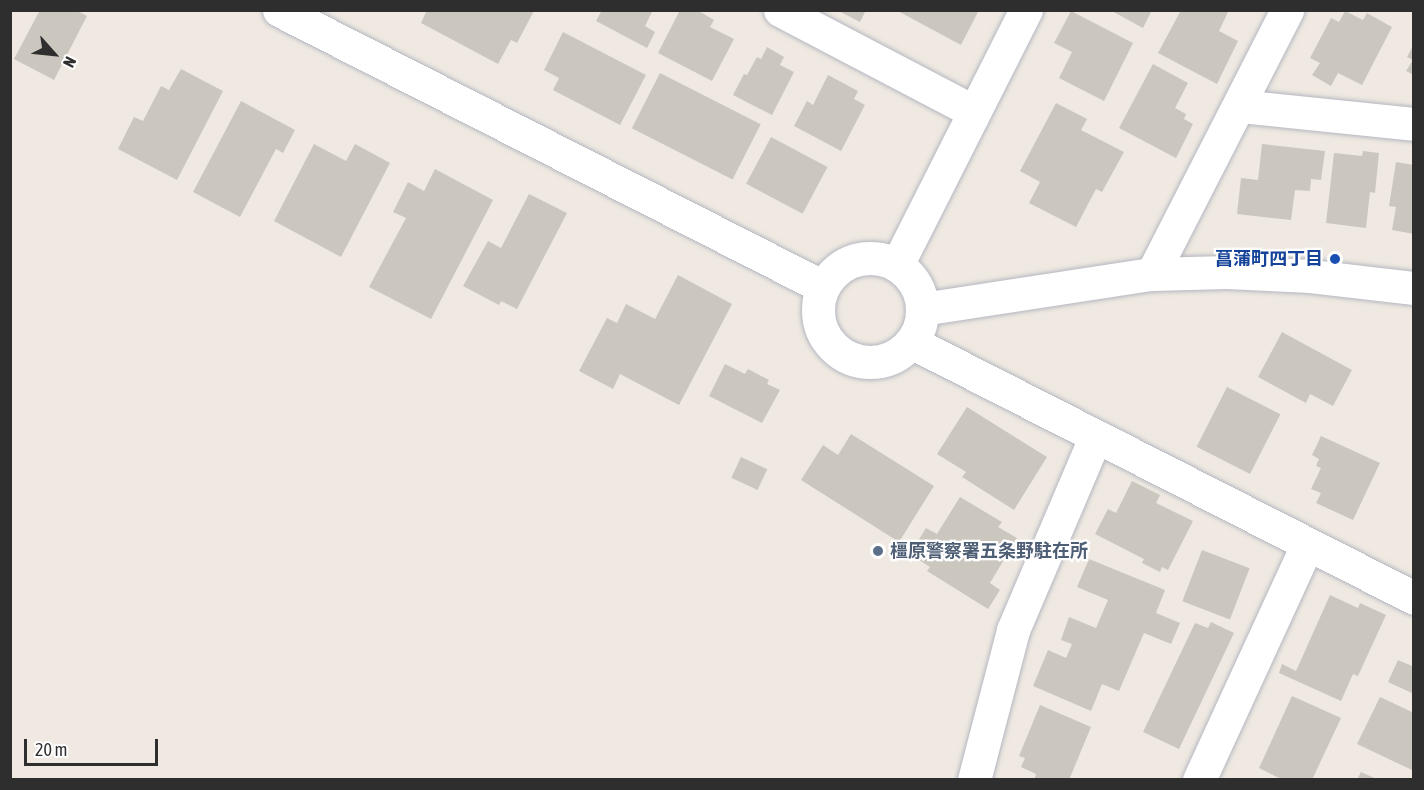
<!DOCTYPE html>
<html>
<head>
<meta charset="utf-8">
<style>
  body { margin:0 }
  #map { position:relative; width:1424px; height:790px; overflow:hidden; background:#efe9e1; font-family:"Asap Condensed","Noto Sans JP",sans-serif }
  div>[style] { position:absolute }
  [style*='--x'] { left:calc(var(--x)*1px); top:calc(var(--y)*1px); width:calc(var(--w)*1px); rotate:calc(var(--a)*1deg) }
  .building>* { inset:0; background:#cbc7bf; transform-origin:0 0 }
  .roads { filter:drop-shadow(0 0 2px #b4b7c1) drop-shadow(0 0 2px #b4b7c1) }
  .minor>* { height:33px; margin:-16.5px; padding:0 16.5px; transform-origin:16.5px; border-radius:16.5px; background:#fff }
  .minor>.ring { margin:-16.5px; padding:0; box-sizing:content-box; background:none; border:33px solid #fff; border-radius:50% }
  .tertiary>* { height:33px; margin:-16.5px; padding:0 16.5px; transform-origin:16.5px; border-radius:16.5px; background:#fff }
  .dots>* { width:16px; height:16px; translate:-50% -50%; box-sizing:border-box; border:3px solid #fff; border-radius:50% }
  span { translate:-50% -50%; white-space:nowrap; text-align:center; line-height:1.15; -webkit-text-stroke:4.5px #fff; paint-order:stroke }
  .transit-label { font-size:18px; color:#164399; font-weight:700 }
  .right { translate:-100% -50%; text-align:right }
  .service-label { font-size:18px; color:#4e5e75; font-weight:700 }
  .left { translate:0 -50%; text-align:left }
  .frame { position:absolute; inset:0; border:12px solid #2e2e2e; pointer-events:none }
  .north { position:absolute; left:24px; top:24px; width:60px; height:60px; -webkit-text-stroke:4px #fff; paint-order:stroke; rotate:117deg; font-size:16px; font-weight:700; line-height:24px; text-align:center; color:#2e2e2e }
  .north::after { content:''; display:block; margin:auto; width:21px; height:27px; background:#2e2e2e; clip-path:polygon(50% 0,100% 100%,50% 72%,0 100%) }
  .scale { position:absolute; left:24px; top:739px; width:134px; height:27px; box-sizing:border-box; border:3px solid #2e2e2e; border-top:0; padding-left:8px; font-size:18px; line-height:21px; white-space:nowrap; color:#2e2e2e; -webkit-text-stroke:4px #fff; paint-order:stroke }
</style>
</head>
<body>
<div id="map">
  <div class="building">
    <div style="clip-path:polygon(40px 10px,76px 10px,87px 16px,54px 80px,14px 59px)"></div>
    <div style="clip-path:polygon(427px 10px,533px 10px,534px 11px,517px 43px,511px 40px,498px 64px,421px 23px)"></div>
    <div style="clip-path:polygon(602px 10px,653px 10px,645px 26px,655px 32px,647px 48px,596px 21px)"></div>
    <div style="clip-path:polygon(680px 10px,697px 10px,714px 20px,710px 27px,734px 39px,712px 81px,658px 53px)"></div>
    <div style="clip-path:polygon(837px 10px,866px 10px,860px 22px)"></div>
    <div style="clip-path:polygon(896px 10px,979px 10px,961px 45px)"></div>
    <div style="clip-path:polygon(1110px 10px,1152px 10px,1143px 28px)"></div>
    <div style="clip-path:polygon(1181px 10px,1229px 10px,1219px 31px,1238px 41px,1217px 84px,1158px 53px)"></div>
    <div style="clip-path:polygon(1071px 11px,1133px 43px,1104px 101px,1059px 78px,1072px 52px,1054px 43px)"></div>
    <div style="clip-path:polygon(1345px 11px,1363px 20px,1367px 13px,1392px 27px,1362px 85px,1338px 73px,1331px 86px,1312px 75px,1320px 63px,1310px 58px,1331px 18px,1339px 22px)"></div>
    <div style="clip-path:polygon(563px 32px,646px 75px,620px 125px,553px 90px,559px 78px,544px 70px)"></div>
    <div style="clip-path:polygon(1414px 44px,1414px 75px,1406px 71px,1413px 60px,1407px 57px)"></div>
    <div style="clip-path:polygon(767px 47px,784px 57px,780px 65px,794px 72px,772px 115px,733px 95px,744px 74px,747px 75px,757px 57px,761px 59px)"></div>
    <div style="clip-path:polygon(1153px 64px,1188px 83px,1175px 108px,1186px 114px,1184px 119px,1193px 124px,1176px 158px,1119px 128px)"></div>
    <div style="clip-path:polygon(181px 69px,223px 91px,177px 180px,118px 149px,134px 117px,143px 121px,161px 86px,169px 90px)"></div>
    <div style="left:660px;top:73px;width:113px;height:62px;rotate:27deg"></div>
    <div style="clip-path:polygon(828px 75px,858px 91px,854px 99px,865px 105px,841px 151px,794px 126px,807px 101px,813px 105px)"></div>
    <div style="clip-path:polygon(241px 101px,295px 130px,283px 153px,276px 149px,240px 217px,193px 192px)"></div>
    <div style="clip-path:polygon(1056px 103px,1087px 119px,1081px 130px,1124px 152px,1102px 192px,1096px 189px,1076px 227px,1029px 203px,1040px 182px,1020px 171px)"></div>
    <div style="left:771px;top:137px;width:64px;height:53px;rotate:28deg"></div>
    <div style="clip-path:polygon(314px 144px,346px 161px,355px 144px,390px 163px,341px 257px,274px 221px)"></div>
    <div style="clip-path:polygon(1262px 144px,1325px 151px,1321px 180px,1311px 179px,1310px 191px,1295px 190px,1291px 220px,1237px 214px,1241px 178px,1258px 180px)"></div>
    <div style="clip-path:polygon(1363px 151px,1379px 153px,1375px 193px,1370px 192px,1366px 228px,1326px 223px,1334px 153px,1362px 156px)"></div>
    <div style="clip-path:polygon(1396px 162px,1414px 165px,1414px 234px,1392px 230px,1396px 207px,1389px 206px)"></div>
    <div style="clip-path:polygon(435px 169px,493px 200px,431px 319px,369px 287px,406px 218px,393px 212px,408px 182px,424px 191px)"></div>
    <div style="clip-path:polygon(529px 194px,567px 213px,517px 309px,501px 301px,499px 305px,463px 286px,488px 241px,501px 248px)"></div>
    <div style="clip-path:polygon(678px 275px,732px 304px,679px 405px,620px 374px,613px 389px,579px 371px,607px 318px,617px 323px,626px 304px,655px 319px)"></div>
    <div style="clip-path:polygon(1282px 332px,1352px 370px,1333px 406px,1310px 394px,1306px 403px,1258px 377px)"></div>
    <div style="clip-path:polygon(725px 364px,745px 374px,748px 369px,769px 380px,767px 384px,780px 390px,762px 423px,709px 396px)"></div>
    <div style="left:1227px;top:387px;width:60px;height:67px;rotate:27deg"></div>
    <div style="clip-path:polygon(967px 407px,1047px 457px,1014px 510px,962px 477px,966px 472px,937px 454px)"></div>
    <div style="clip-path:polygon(851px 434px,934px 486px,899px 542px,801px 480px,823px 445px,838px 455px)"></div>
    <div style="clip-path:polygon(1321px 436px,1380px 463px,1353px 520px,1316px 503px,1321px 493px,1311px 489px,1321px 468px,1316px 466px,1319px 459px,1312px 455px)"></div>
    <div style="left:741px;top:457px;width:29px;height:23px;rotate:25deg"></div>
    <div style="clip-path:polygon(1132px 481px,1160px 495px,1156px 503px,1193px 521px,1168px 570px,1162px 567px,1160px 572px,1142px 563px,1144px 559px,1095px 534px,1108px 509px,1116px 513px)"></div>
    <div style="clip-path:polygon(960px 497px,1002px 522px,998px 527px,1017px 538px,990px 583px,1000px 590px,988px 609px,927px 571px,930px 567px,910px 554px,926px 528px,937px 534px)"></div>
    <div style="left:1202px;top:550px;width:51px;height:55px;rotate:21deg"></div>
    <div style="clip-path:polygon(1089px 559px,1165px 590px,1156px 613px,1180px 623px,1171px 644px,1144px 633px,1119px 691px,1102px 684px,1091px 711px,1033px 686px,1048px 650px,1066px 658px,1072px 644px,1061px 640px,1069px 617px,1096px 628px,1108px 600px,1077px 587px)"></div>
    <div style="clip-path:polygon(1330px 595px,1358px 608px,1360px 603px,1386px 615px,1358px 676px,1353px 674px,1341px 701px,1279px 673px,1282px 664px,1296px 671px)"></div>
    <div style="clip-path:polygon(1211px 622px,1234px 633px,1179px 749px,1143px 732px,1195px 623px,1208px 628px)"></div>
    <div style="clip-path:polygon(1398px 660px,1412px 666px,1414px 663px,1414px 694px,1388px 682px)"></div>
    <div style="clip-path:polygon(1292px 696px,1341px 718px,1312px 780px,1283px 780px,1259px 768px)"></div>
    <div style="clip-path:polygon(1380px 697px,1414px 713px,1414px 771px,1357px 744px)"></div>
    <div style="clip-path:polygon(1040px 705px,1091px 727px,1069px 780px,1034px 780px,1036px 774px,1021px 767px,1025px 758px,1019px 756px)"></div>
    <div style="clip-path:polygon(1361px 772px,1379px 780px,1357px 780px)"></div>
  </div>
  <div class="roads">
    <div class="minor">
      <div style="--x:780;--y:10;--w:219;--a:27.7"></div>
      <div style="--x:1240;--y:106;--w:175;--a:5.9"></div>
      <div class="ring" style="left:818px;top:258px;width:71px;height:71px"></div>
      <div style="--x:897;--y:265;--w:286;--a:-63.2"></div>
      <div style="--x:1152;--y:274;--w:297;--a:-62.9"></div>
      <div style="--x:911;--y:342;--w:564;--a:26.97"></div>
      <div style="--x:974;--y:780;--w:155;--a:-75.4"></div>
      <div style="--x:1013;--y:630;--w:209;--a:-66.9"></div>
      <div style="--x:1199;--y:780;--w:259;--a:-65.3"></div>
    </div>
    <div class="tertiary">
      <div style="--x:279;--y:10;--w:610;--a:26.98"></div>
      <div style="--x:922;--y:309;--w:233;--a:-8.7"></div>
      <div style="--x:1152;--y:274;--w:75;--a:-1.5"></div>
      <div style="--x:1227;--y:272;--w:83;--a:2.8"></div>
      <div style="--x:1310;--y:276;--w:105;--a:6.6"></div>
    </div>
  </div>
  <div class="dots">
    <div style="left:1335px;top:259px;background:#1a4fb4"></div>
    <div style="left:878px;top:551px;background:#5c6f8a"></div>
  </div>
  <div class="transit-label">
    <span class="right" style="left:1323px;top:259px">菖蒲町四丁目</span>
  </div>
  <div class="service-label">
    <span class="left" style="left:890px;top:551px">橿原警察署五条野駐在所</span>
  </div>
  <div class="frame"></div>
  <div class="north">N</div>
  <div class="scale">20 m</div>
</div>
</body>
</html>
